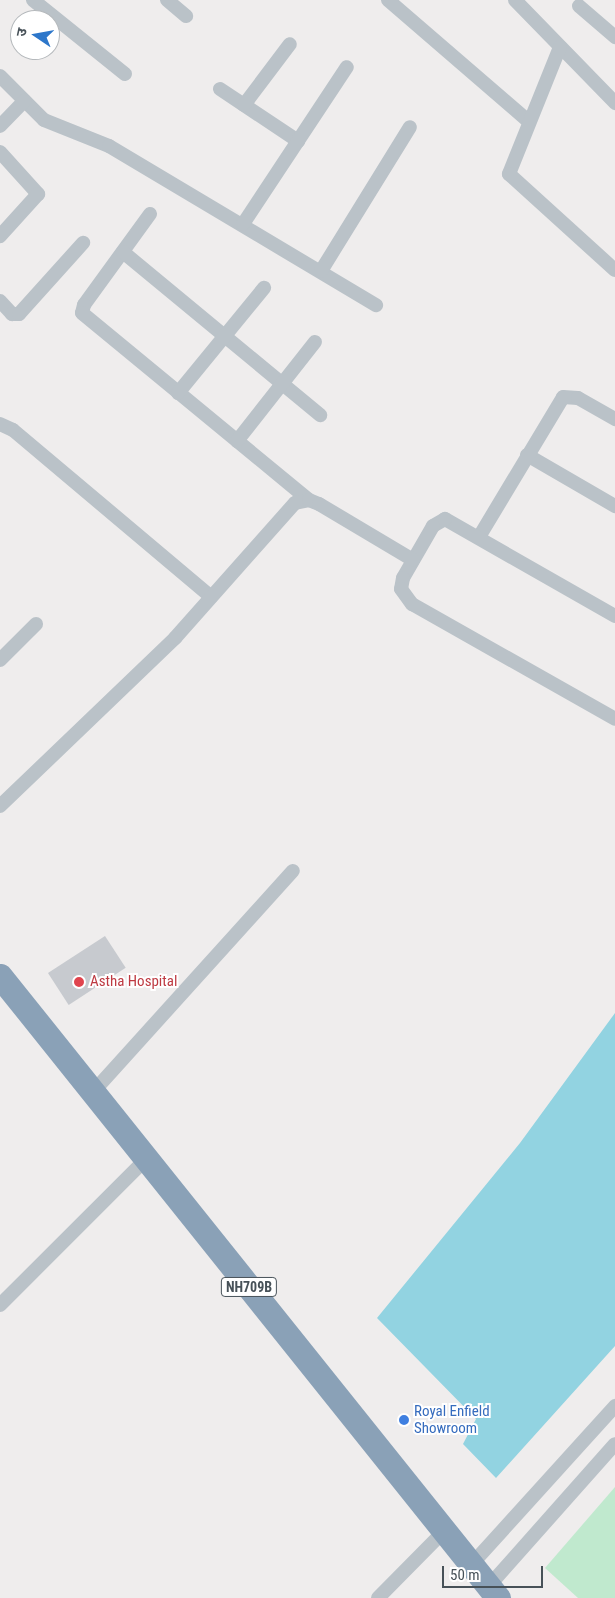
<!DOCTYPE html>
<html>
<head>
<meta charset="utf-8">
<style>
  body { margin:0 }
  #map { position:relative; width:615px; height:1598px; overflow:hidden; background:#efeded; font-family:"Roboto Condensed","Noto Sans Devanagari",sans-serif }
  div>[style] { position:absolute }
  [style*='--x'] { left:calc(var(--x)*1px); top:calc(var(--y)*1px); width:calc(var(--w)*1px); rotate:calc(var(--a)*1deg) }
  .green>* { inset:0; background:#c0e9ce }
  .water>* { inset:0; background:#92d3e1 }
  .building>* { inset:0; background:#c7cacf; transform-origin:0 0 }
  .street>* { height:14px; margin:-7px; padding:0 7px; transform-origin:7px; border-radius:7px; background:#bac2c8 }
  .highway>* { height:25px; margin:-12.5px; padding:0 12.5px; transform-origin:12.5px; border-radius:12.5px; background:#8aa1b7 }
  .dots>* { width:14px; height:14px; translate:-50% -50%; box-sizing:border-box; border:2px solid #fff; border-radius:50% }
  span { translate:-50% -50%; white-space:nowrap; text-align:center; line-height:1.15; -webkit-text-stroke:4px #fff; paint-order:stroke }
  .shield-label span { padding:1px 4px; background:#fff; border:1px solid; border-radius:4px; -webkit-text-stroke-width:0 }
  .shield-label { font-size:14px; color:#475158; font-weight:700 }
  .health-label { font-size:15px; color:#be3a42 }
  .left { translate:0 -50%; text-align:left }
  .shop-label { font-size:15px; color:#366cbe }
  .north { position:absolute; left:10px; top:10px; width:50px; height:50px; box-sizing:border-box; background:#fff; border:1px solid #b5b9bc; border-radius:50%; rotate:282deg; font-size:14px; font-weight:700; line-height:20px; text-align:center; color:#475158 }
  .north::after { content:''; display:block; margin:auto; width:18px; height:22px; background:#2d77ca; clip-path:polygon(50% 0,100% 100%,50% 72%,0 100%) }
  .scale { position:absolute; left:442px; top:1566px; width:101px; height:22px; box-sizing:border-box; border:2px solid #475158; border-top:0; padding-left:6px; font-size:15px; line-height:18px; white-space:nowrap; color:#475158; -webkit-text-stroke:4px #fff; paint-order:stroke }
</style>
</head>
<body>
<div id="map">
  <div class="green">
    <div style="clip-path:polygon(615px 1487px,615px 1598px,578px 1598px,545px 1568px)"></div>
  </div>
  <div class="water">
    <div style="clip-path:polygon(615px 1013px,615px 1346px,496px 1478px,463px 1444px,476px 1419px,377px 1318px,520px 1143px)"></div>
  </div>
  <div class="building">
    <div style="left:105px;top:936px;width:38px;height:68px;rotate:57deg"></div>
  </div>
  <div class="street">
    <div style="--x:33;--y:0;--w:118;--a:38.8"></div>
    <div style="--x:167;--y:0;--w:25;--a:40"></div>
    <div style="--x:388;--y:0;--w:185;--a:40.8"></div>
    <div style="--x:515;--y:0;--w:144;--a:45.8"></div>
    <div style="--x:579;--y:6;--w:48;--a:40.7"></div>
    <div style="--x:560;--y:47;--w:137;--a:111.9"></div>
    <div style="--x:509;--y:174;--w:143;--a:42.2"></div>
    <div style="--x:0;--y:76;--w:62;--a:45"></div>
    <div style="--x:44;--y:120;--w:70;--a:21.8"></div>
    <div style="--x:109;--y:146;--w:311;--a:30.8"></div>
    <div style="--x:220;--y:89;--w:94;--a:33.7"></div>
    <div style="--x:244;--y:105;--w:76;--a:-53"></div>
    <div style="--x:0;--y:126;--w:35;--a:-46"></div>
    <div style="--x:0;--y:152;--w:57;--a:47.9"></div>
    <div style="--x:38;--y:194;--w:57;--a:132.1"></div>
    <div style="--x:150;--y:214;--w:112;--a:126"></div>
    <div style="--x:84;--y:305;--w:8;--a:104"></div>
    <div style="--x:82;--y:313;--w:294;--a:39.5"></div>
    <div style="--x:243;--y:224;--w:188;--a:-56.5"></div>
    <div style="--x:123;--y:252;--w:256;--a:39.6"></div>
    <div style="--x:321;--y:271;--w:169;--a:-58.3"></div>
    <div style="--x:0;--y:301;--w:18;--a:47"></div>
    <div style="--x:12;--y:314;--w:7;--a:0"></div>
    <div style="--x:19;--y:314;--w:96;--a:-48"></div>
    <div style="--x:178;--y:393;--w:136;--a:-50.7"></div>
    <div style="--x:0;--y:424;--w:14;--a:25"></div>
    <div style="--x:13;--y:430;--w:259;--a:40.1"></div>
    <div style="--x:237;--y:441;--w:126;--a:-51.8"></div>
    <div style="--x:527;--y:455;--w:102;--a:30.1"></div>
    <div style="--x:479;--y:537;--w:163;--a:-59"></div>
    <div style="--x:563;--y:397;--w:15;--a:4"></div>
    <div style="--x:578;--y:398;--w:43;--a:29.6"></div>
    <div style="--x:615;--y:616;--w:196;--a:-150.3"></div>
    <div style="--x:445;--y:519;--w:14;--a:150"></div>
    <div style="--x:433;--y:526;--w:60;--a:120"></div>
    <div style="--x:403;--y:578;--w:11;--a:100"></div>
    <div style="--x:401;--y:589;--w:19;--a:54"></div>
    <div style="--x:412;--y:604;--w:233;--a:29.5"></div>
    <div style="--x:0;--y:660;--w:51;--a:-45"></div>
    <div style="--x:0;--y:806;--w:243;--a:-43.8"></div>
    <div style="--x:175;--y:638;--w:181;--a:-48.4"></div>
    <div style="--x:295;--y:503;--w:14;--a:-12"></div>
    <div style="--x:309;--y:500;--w:11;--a:22"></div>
    <div style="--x:319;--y:504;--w:109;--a:30.8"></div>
    <div style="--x:93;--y:1092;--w:298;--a:-47.9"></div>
    <div style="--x:0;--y:1305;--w:206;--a:-45"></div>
    <div style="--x:471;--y:1565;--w:215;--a:-47.8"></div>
    <div style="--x:488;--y:1587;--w:191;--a:-48.4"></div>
    <div style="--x:378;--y:1598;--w:94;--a:-45.4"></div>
  </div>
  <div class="highway">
    <div style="--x:0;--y:976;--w:797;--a:51.32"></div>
  </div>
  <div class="dots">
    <div style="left:79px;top:982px;background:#e0444e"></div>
    <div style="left:404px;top:1420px;background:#3f7fe0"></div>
  </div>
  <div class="shield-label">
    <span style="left:249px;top:1287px">NH709B</span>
  </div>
  <div class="health-label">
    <span class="left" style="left:90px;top:982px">Astha Hospital</span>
  </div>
  <div class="shop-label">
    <span class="left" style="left:414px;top:1420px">Royal Enfield<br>Showroom</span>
  </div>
  <div class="north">उ</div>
  <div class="scale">50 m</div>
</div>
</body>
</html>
